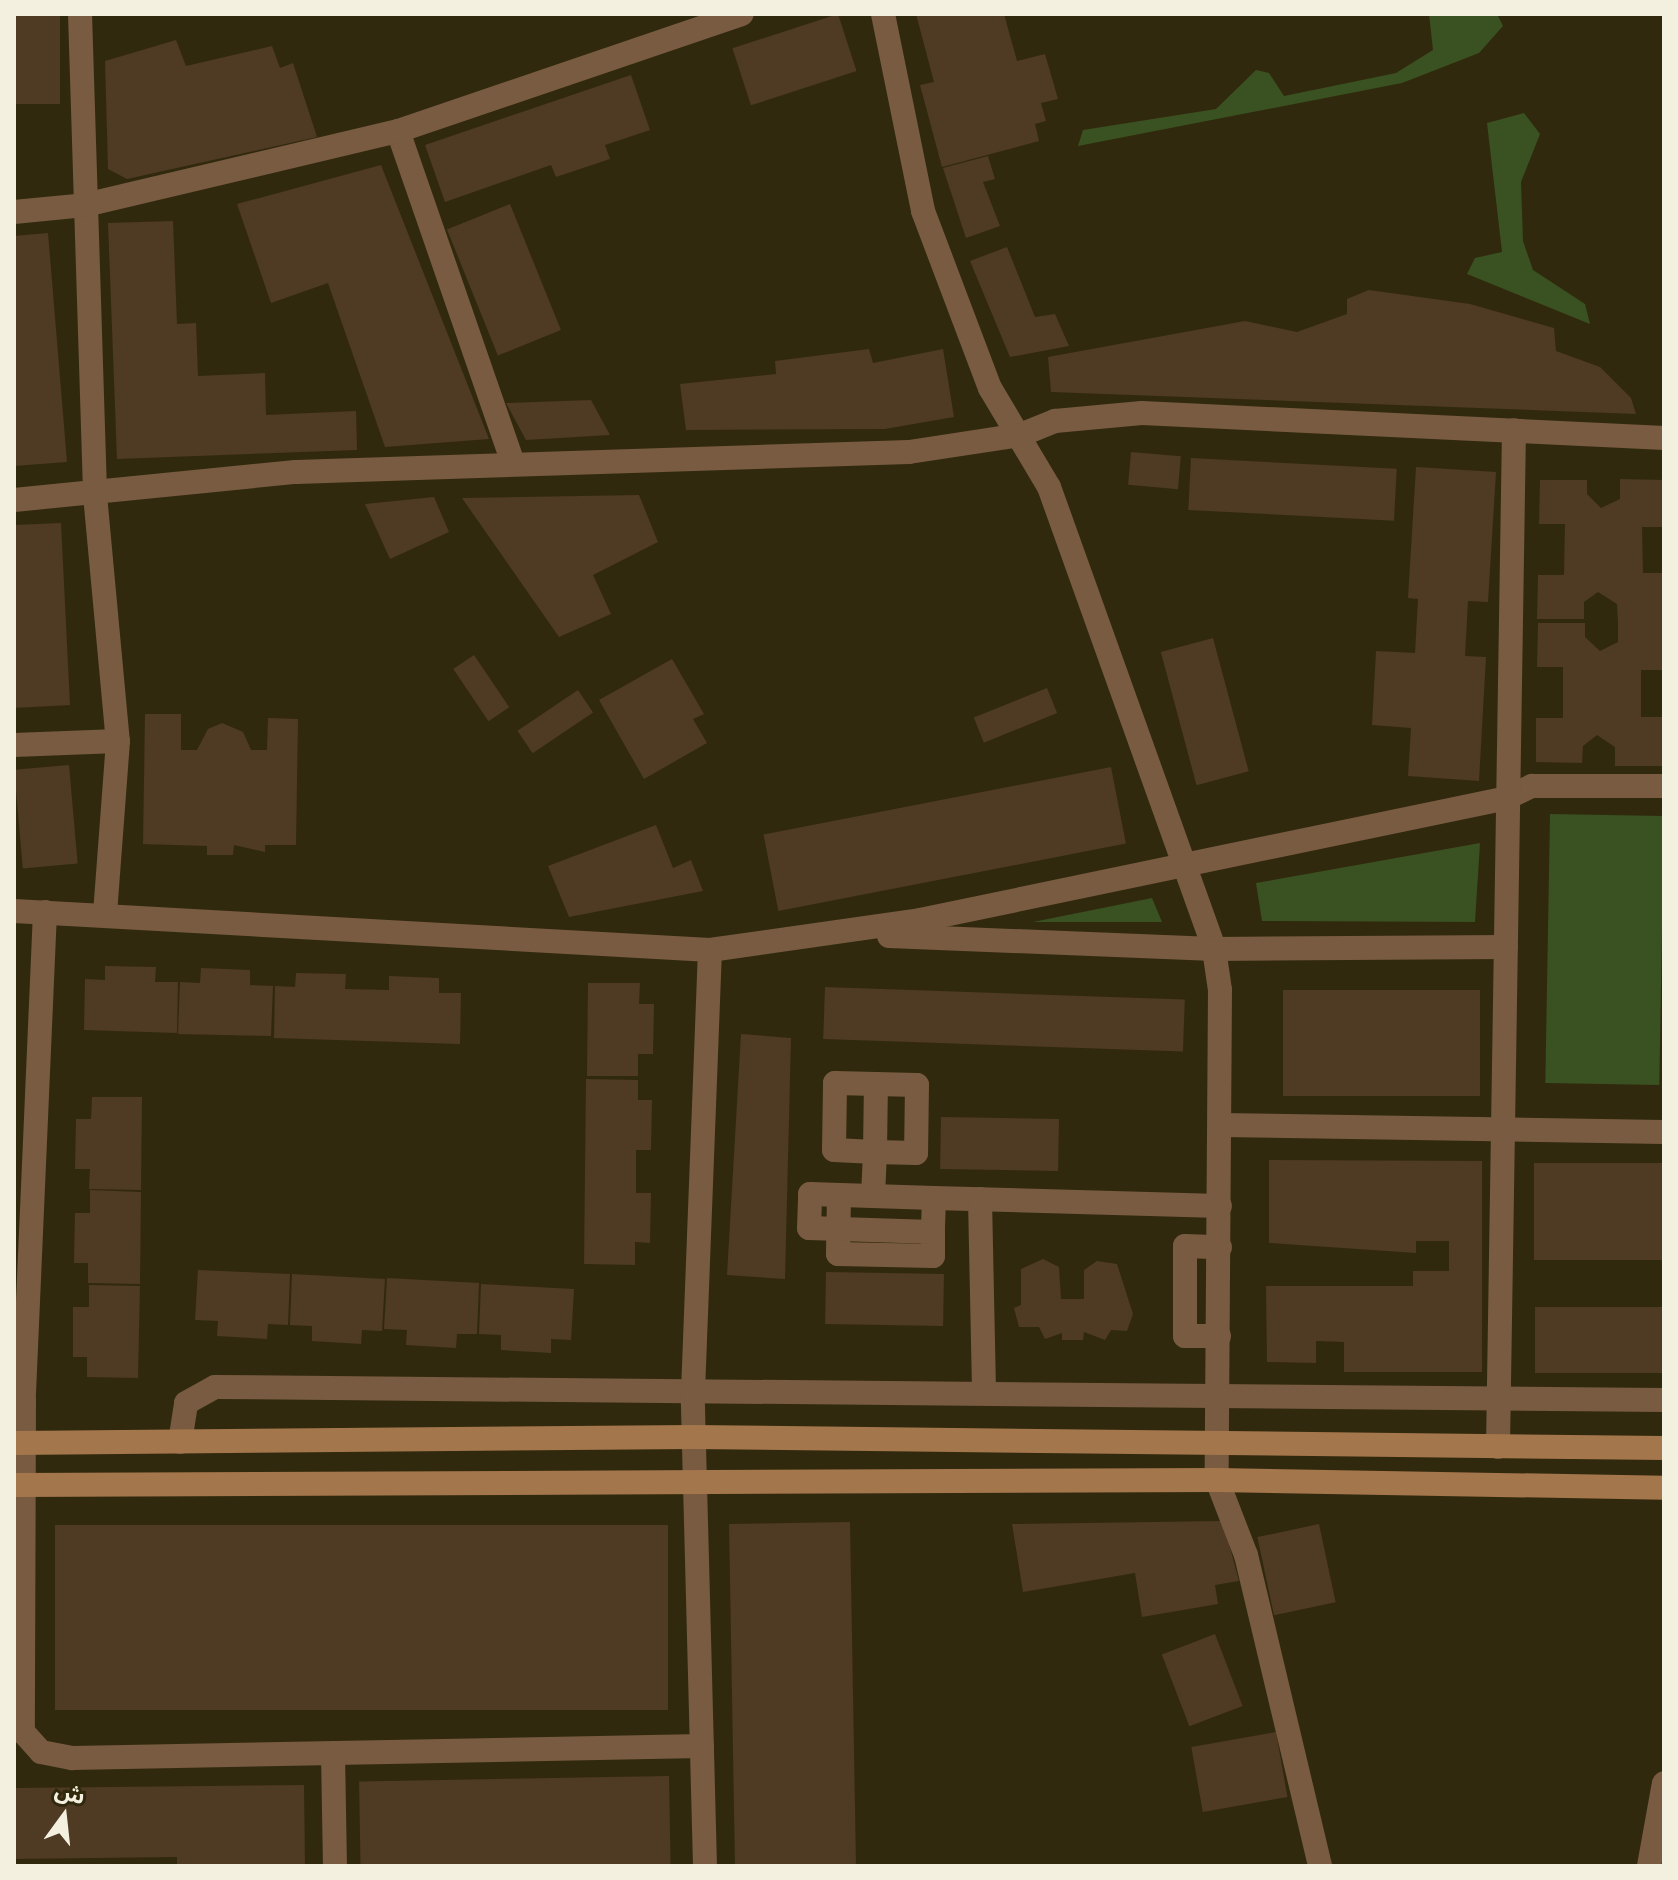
<!DOCTYPE html>
<html>
<head>
<meta charset="utf-8">
<style>
  body { margin:0 }
  #map { position:relative; width:1678px; height:1880px; overflow:hidden; background:#31290d; font-family:Mulish,"Noto Sans Arabic",sans-serif }
  div>[style] { position:absolute }
  [style*='--x'] { left:calc(var(--x)*1px); top:calc(var(--y)*1px); width:calc(var(--w)*1px); rotate:calc(var(--a)*1deg) }
  .green>* { inset:0; background:#3a5121; transform-origin:0 0 }
  .building>* { inset:0; background:#4f3a24; transform-origin:0 0 }
  .street>* { height:24px; margin:-12px; padding:0 12px; transform-origin:12px; border-radius:12px; background:#785b41 }
  .secondary>* { height:24px; margin:-12px; padding:0 12px; transform-origin:12px; border-radius:12px; background:#a4764c }
  span { translate:-50% -50%; white-space:nowrap; text-align:center; line-height:1.15; -webkit-text-stroke:7px #31290d; paint-order:stroke }
  .frame { position:absolute; inset:0; border:16px solid #f4f0df; pointer-events:none }
  .north { position:absolute; left:24px; top:1776px; width:80px; height:80px; -webkit-text-stroke:6px #31290d; paint-order:stroke; rotate:15deg; font-size:22px; font-weight:700; line-height:32px; text-align:center; color:#f4f0df }
  .north::after { content:''; display:block; margin:auto; width:28px; height:36px; background:#f4f0df; clip-path:polygon(50% 0,100% 100%,50% 72%,0 100%) }
</style>
</head>
<body>
<div id="map">
  <div class="green">
    <div style="clip-path:polygon(1429px 14px,1497px 14px,1503px 26px,1479px 53px,1402px 83px,1078px 146px,1083px 130px,1216px 109px,1256px 70px,1269px 73px,1284px 96px,1396px 73px,1433px 50px)"></div>
    <div style="clip-path:polygon(1524px 113px,1540px 134px,1521px 182px,1523px 241px,1533px 270px,1585px 304px,1590px 324px,1467px 274px,1475px 258px,1502px 252px,1487px 123px)"></div>
    <div style="left:1550px;top:814px;width:114px;height:269px;rotate:1deg"></div>
    <div style="clip-path:polygon(1480px 843px,1475px 922px,1262px 921px,1256px 883px)"></div>
    <div style="clip-path:polygon(1152px 898px,1162px 922px,1033px 922px)"></div>
  </div>
  <div class="building">
    <div style="left:14px;top:14px;width:46px;height:90px"></div>
    <div style="left:838px;top:14px;width:60px;height:111px;rotate:72deg"></div>
    <div style="clip-path:polygon(916px 14px,1004px 14px,1017px 61px,1045px 54px,1058px 99px,1041px 103px,1046px 121px,1035px 124px,1039px 141px,942px 167px,920px 85px,934px 82px)"></div>
    <div style="clip-path:polygon(176px 40px,186px 66px,272px 46px,280px 68px,293px 63px,317px 137px,127px 179px,108px 169px,105px 61px)"></div>
    <div style="clip-path:polygon(631px 75px,650px 130px,605px 145px,610px 159px,556px 177px,551px 165px,445px 202px,425px 145px)"></div>
    <div style="clip-path:polygon(988px 156px,995px 179px,983px 182px,1000px 226px,966px 238px,943px 168px)"></div>
    <div style="clip-path:polygon(381px 165px,489px 439px,385px 447px,328px 283px,271px 303px,237px 204px)"></div>
    <div style="left:510px;top:204px;width:136px;height:68px;rotate:68deg"></div>
    <div style="clip-path:polygon(173px 221px,177px 324px,196px 323px,198px 376px,265px 373px,266px 415px,356px 411px,357px 450px,117px 459px,108px 223px)"></div>
    <div style="clip-path:polygon(48px 233px,67px 462px,14px 466px,14px 236px)"></div>
    <div style="clip-path:polygon(1007px 247px,1035px 317px,1055px 314px,1069px 346px,1010px 357px,970px 261px)"></div>
    <div style="clip-path:polygon(1369px 290px,1470px 304px,1554px 328px,1556px 351px,1600px 367px,1631px 398px,1636px 414px,1051px 392px,1048px 357px,1245px 321px,1297px 332px,1347px 314px,1347px 299px)"></div>
    <div style="clip-path:polygon(869px 349px,873px 363px,943px 349px,954px 417px,885px 429px,686px 430px,680px 384px,776px 374px,775px 361px)"></div>
    <div style="clip-path:polygon(591px 400px,610px 435px,526px 440px,506px 403px)"></div>
    <div style="left:1131px;top:452px;width:50px;height:33px;rotate:5deg"></div>
    <div style="left:1191px;top:458px;width:206px;height:52px;rotate:3deg"></div>
    <div style="clip-path:polygon(1416px 467px,1496px 472px,1488px 602px,1468px 601px,1465px 656px,1486px 657px,1479px 781px,1408px 776px,1411px 728px,1372px 725px,1376px 651px,1415px 653px,1418px 599px,1408px 598px)"></div>
    <div style="clip-path:polygon(1620px 479px,1664px 480px,1664px 527px,1642px 527px,1643px 573px,1664px 573px,1664px 670px,1641px 670px,1641px 717px,1664px 717px,1664px 766px,1615px 766px,1615px 747px,1597px 735px,1583px 746px,1582px 763px,1536px 762px,1536px 718px,1563px 718px,1563px 667px,1537px 667px,1538px 623px,1585px 623px,1585px 637px,1600px 651px,1618px 642px,1618px 622px,1617px 604px,1598px 592px,1584px 602px,1584px 619px,1537px 619px,1538px 575px,1564px 575px,1565px 524px,1539px 524px,1540px 480px,1587px 480px,1587px 494px,1601px 508px,1620px 499px)"></div>
    <div style="clip-path:polygon(639px 495px,658px 542px,593px 575px,611px 614px,559px 637px,462px 498px)"></div>
    <div style="clip-path:polygon(434px 497px,449px 532px,390px 559px,365px 504px)"></div>
    <div style="clip-path:polygon(61px 523px,70px 705px,14px 708px,14px 525px)"></div>
    <div style="left:1213px;top:638px;width:138px;height:54px;rotate:75deg"></div>
    <div style="left:474px;top:655px;width:63px;height:25px;rotate:56deg"></div>
    <div style="clip-path:polygon(672px 659px,704px 714px,693px 719px,707px 743px,644px 779px,599px 700px)"></div>
    <div style="left:1047px;top:688px;width:27px;height:79px;rotate:68deg"></div>
    <div style="left:578px;top:690px;width:27px;height:73px;rotate:56deg"></div>
    <div style="clip-path:polygon(145px 714px,181px 714px,181px 750px,197px 750px,208px 729px,222px 723px,243px 732px,251px 750px,267px 750px,268px 718px,298px 719px,296px 845px,265px 845px,265px 852px,234px 845px,233px 855px,207px 855px,207px 846px,143px 844px)"></div>
    <div style="left:69px;top:765px;width:99px;height:55px;rotate:85deg"></div>
    <div style="left:1111px;top:767px;width:78px;height:354px;rotate:79deg"></div>
    <div style="clip-path:polygon(656px 825px,673px 868px,691px 860px,703px 891px,569px 917px,548px 866px)"></div>
    <div style="clip-path:polygon(105px 966px,156px 967px,155px 982px,178px 982px,177px 1033px,84px 1030px,85px 979px,105px 980px)"></div>
    <div style="clip-path:polygon(201px 968px,250px 970px,250px 985px,273px 986px,271px 1036px,178px 1034px,180px 982px,200px 983px)"></div>
    <div style="clip-path:polygon(296px 973px,346px 974px,345px 989px,389px 990px,389px 976px,439px 978px,439px 993px,461px 993px,460px 1044px,274px 1038px,275px 986px,295px 987px)"></div>
    <div style="clip-path:polygon(588px 983px,640px 983px,639px 1004px,654px 1004px,653px 1054px,638px 1054px,638px 1076px,587px 1076px)"></div>
    <div style="left:825px;top:987px;width:360px;height:52px;rotate:2deg"></div>
    <div style="left:1283px;top:990px;width:197px;height:106px"></div>
    <div style="clip-path:polygon(741px 1034px,791px 1038px,785px 1279px,727px 1275px)"></div>
    <div style="clip-path:polygon(586px 1079px,638px 1080px,638px 1100px,652px 1100px,651px 1150px,636px 1150px,636px 1193px,651px 1193px,650px 1243px,635px 1242px,635px 1265px,584px 1264px)"></div>
    <div style="clip-path:polygon(92px 1097px,142px 1097px,141px 1190px,89px 1189px,90px 1169px,75px 1169px,76px 1119px,91px 1119px)"></div>
    <div style="left:941px;top:1117px;width:118px;height:52px;rotate:1deg"></div>
    <div style="clip-path:polygon(1269px 1160px,1482px 1161px,1482px 1372px,1344px 1372px,1344px 1342px,1316px 1341px,1316px 1363px,1267px 1362px,1266px 1286px,1413px 1286px,1413px 1271px,1449px 1271px,1449px 1241px,1416px 1241px,1416px 1253px,1269px 1243px)"></div>
    <div style="left:1534px;top:1163px;width:130px;height:97px"></div>
    <div style="clip-path:polygon(90px 1190px,141px 1192px,140px 1284px,88px 1283px,88px 1263px,74px 1263px,75px 1213px,90px 1213px)"></div>
    <div style="clip-path:polygon(1043px 1259px,1059px 1267px,1061px 1299px,1084px 1299px,1084px 1270px,1097px 1261px,1117px 1264px,1133px 1314px,1127px 1331px,1111px 1330px,1105px 1340px,1084px 1332px,1083px 1340px,1062px 1340px,1062px 1333px,1045px 1339px,1039px 1327px,1019px 1327px,1014px 1308px,1021px 1305px,1021px 1269px)"></div>
    <div style="clip-path:polygon(198px 1270px,290px 1274px,288px 1325px,268px 1324px,267px 1339px,217px 1336px,218px 1321px,195px 1320px)"></div>
    <div style="left:826px;top:1272px;width:118px;height:52px;rotate:1deg"></div>
    <div style="clip-path:polygon(292px 1274px,385px 1279px,382px 1331px,362px 1330px,361px 1344px,312px 1341px,312px 1326px,290px 1325px)"></div>
    <div style="clip-path:polygon(387px 1278px,479px 1283px,477px 1334px,457px 1334px,456px 1348px,406px 1345px,407px 1330px,384px 1329px)"></div>
    <div style="clip-path:polygon(481px 1284px,574px 1289px,571px 1340px,551px 1339px,551px 1353px,501px 1350px,501px 1335px,479px 1334px)"></div>
    <div style="clip-path:polygon(89px 1285px,140px 1286px,138px 1378px,87px 1377px,87px 1357px,73px 1357px,73px 1307px,89px 1307px)"></div>
    <div style="left:1664px;top:1307px;width:66px;height:129px;rotate:90deg"></div>
    <div style="clip-path:polygon(1223px 1521px,1239px 1581px,1215px 1585px,1218px 1604px,1142px 1617px,1135px 1573px,1023px 1592px,1012px 1524px)"></div>
    <div style="left:850px;top:1522px;width:344px;height:121px;rotate:89deg"></div>
    <div style="left:1319px;top:1524px;width:80px;height:63px;rotate:78deg"></div>
    <div style="left:668px;top:1525px;width:185px;height:613px;rotate:90deg"></div>
    <div style="left:1215px;top:1634px;width:77px;height:57px;rotate:69deg"></div>
    <div style="left:1276px;top:1732px;width:66px;height:86px;rotate:80deg"></div>
    <div style="left:669px;top:1776px;width:90px;height:310px;rotate:89deg"></div>
    <div style="clip-path:polygon(304px 1785px,305px 1866px,177px 1866px,177px 1857px,14px 1859px,14px 1788px)"></div>
  </div>
  <div class="street">
    <div style="--x:80;--y:14;--w:481;--a:88.2"></div>
    <div style="--x:95;--y:495;--w:247;--a:84.7"></div>
    <div style="--x:118;--y:741;--w:173;--a:94.3"></div>
    <div style="--x:883;--y:14;--w:201;--a:78.5"></div>
    <div style="--x:923;--y:211;--w:189;--a:69.3"></div>
    <div style="--x:990;--y:388;--w:115;--a:59.2"></div>
    <div style="--x:1049;--y:487;--w:491;--a:70.3"></div>
    <div style="--x:1214;--y:949;--w:41;--a:81.7"></div>
    <div style="--x:1220;--y:990;--w:490;--a:90.4"></div>
    <div style="--x:1217;--y:1480;--w:80;--a:68.9"></div>
    <div style="--x:1246;--y:1555;--w:320;--a:76.6"></div>
    <div style="--x:398;--y:131;--w:352;--a:70.9"></div>
    <div style="--x:14;--y:212;--w:71;--a:-5.6"></div>
    <div style="--x:85;--y:205;--w:322;--a:-13.3"></div>
    <div style="--x:398;--y:131;--w:363;--a:-18.8"></div>
    <div style="--x:14;--y:500;--w:283;--a:-5.7"></div>
    <div style="--x:296;--y:472;--w:613;--a:-1.87"></div>
    <div style="--x:909;--y:452;--w:112;--a:-8.7"></div>
    <div style="--x:1020;--y:435;--w:38;--a:-22"></div>
    <div style="--x:1055;--y:421;--w:87;--a:-5.3"></div>
    <div style="--x:1142;--y:413;--w:523;--a:2.74"></div>
    <div style="--x:14;--y:745;--w:104;--a:-2.2"></div>
    <div style="--x:14;--y:911;--w:697;--a:3.21"></div>
    <div style="--x:710;--y:950;--w:212;--a:-8.1"></div>
    <div style="--x:920;--y:920;--w:600;--a:-11.74"></div>
    <div style="--x:1507;--y:798;--w:28;--a:-26"></div>
    <div style="--x:1532;--y:786;--w:132;--a:0"></div>
    <div style="--x:45;--y:912;--w:488;--a:92.5"></div>
    <div style="--x:24;--y:1400;--w:332;--a:90.2"></div>
    <div style="--x:23;--y:1732;--w:27;--a:48"></div>
    <div style="--x:41;--y:1752;--w:32;--a:11"></div>
    <div style="--x:72;--y:1758;--w:630;--a:-1.09"></div>
    <div style="--x:889;--y:936;--w:325;--a:2.3"></div>
    <div style="--x:1214;--y:949;--w:292;--a:-0.4"></div>
    <div style="--x:1221;--y:1125;--w:443;--a:0.9"></div>
    <div style="--x:839;--y:1195;--w:59;--a:91"></div>
    <div style="--x:838;--y:1254;--w:95;--a:1.2"></div>
    <div style="--x:933;--y:1256;--w:24;--a:-90"></div>
    <div style="--x:873;--y:1196;--w:44;--a:-87.4"></div>
    <div style="--x:875;--y:1152;--w:68;--a:-89.2"></div>
    <div style="--x:876;--y:1084;--w:41;--a:1.4"></div>
    <div style="--x:917;--y:1085;--w:68;--a:90.8"></div>
    <div style="--x:916;--y:1153;--w:41;--a:-178.6"></div>
    <div style="--x:875;--y:1152;--w:41;--a:-177.2"></div>
    <div style="--x:834;--y:1150;--w:67;--a:-89.1"></div>
    <div style="--x:835;--y:1083;--w:41;--a:1.4"></div>
    <div style="--x:934;--y:1198;--w:34;--a:92"></div>
    <div style="--x:933;--y:1232;--w:124;--a:-178.2"></div>
    <div style="--x:809;--y:1228;--w:34;--a:-88"></div>
    <div style="--x:810;--y:1194;--w:124;--a:1.8"></div>
    <div style="--x:934;--y:1198;--w:286;--a:1.6"></div>
    <div style="--x:980;--y:1199;--w:194;--a:88.8"></div>
    <div style="--x:1219;--y:1336;--w:34;--a:180"></div>
    <div style="--x:1185;--y:1336;--w:90;--a:-90"></div>
    <div style="--x:1185;--y:1246;--w:35;--a:2"></div>
    <div style="--x:180;--y:1442;--w:39;--a:-81"></div>
    <div style="--x:186;--y:1403;--w:33;--a:-29"></div>
    <div style="--x:215;--y:1387;--w:1449;--a:0.51"></div>
    <div style="--x:1498;--y:1447;--w:1017;--a:-89.1"></div>
    <div style="--x:333;--y:1753;--w:113;--a:89"></div>
    <div style="--x:705;--y:1866;--w:474;--a:-91.5"></div>
    <div style="--x:693;--y:1392;--w:442;--a:-87.8"></div>
    <div style="--x:1649;--y:1866;--w:84;--a:-79.8"></div>
  </div>
  <div class="secondary">
    <div style="--x:14;--y:1443;--w:679;--a:-0.51"></div>
    <div style="--x:693;--y:1437;--w:971;--a:0.65"></div>
    <div style="--x:14;--y:1485;--w:1203;--a:-0.24"></div>
    <div style="--x:1217;--y:1480;--w:447;--a:1"></div>
  </div>
  <div class="frame"></div>
  <div class="north">ش</div>
</div>
</body>
</html>
